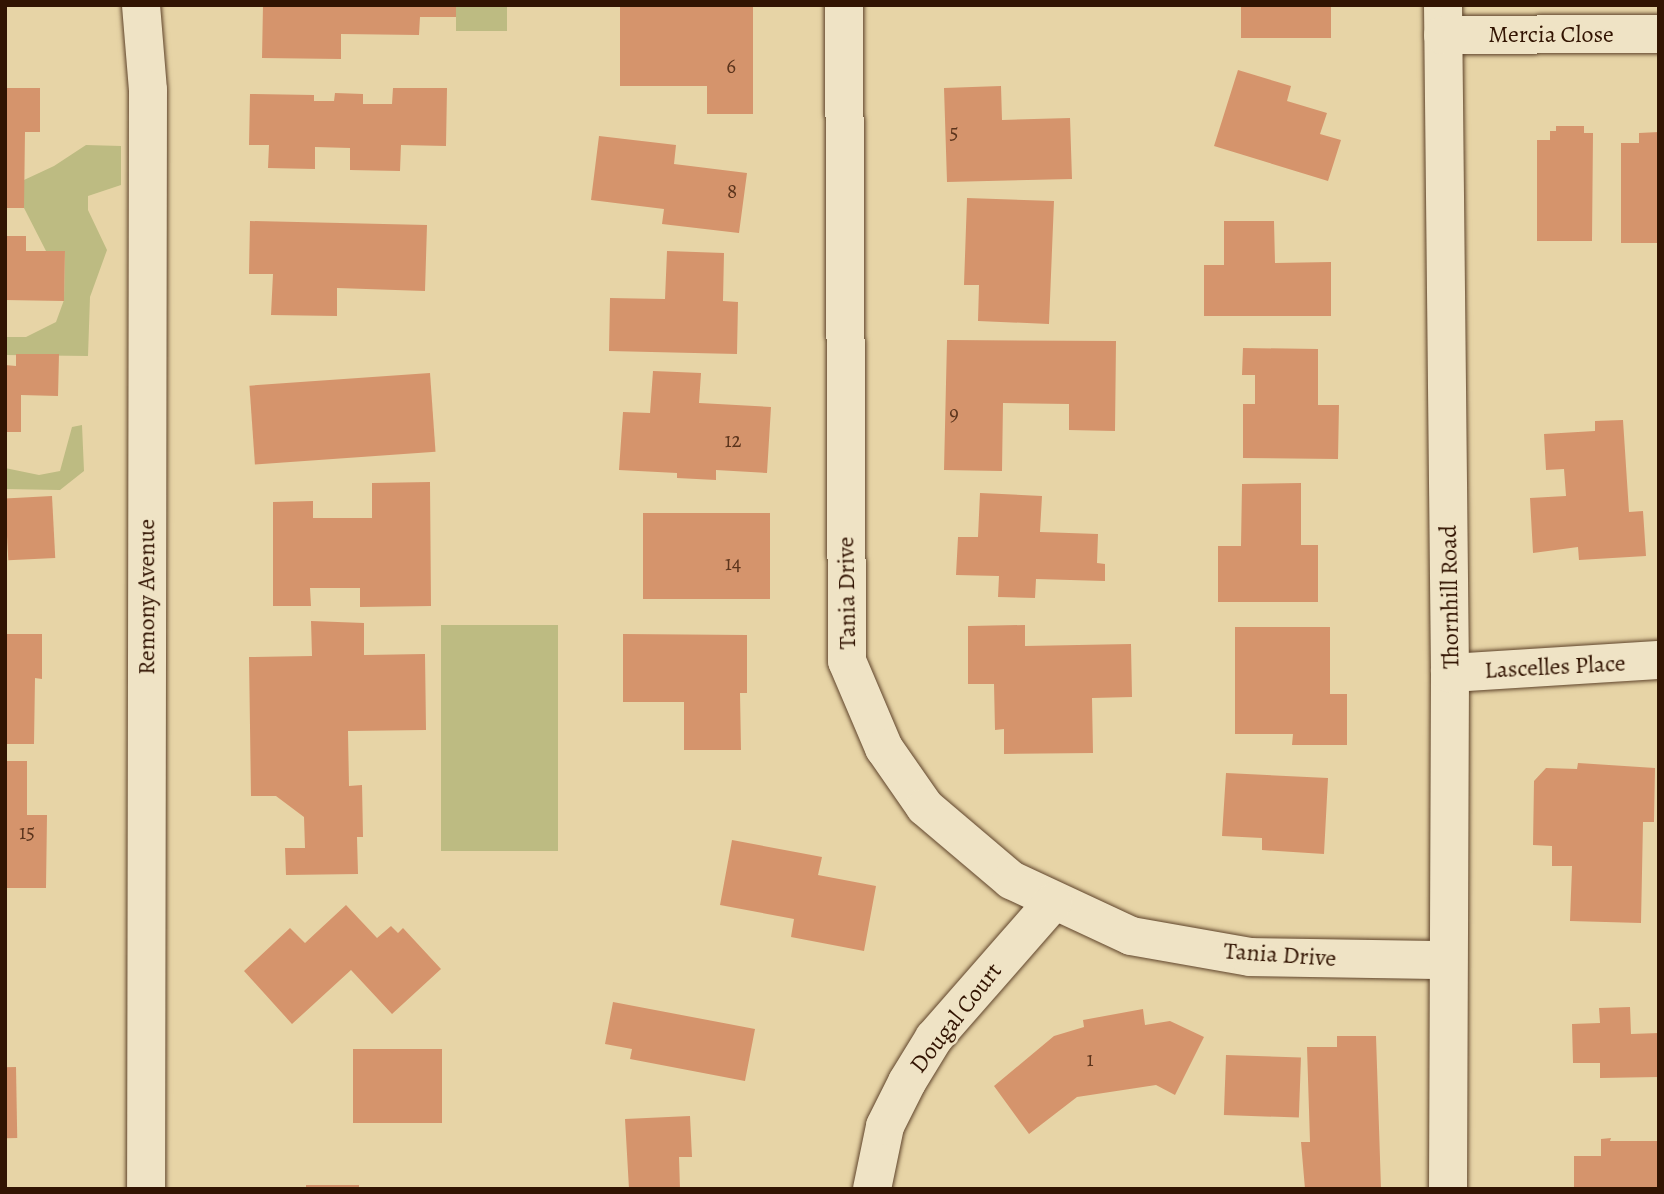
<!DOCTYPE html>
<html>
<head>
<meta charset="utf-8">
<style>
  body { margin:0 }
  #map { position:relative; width:1664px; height:1194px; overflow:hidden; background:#e7d4a6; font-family:Alegreya,serif }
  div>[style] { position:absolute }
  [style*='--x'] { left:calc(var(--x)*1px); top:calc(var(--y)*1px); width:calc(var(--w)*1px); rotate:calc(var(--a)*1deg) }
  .green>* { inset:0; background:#bdbb82; transform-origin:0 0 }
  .building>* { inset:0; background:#d5946c; transform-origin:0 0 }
  .roads { filter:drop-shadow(0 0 2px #5f442b) drop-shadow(0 0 2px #5f442b) }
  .minor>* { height:38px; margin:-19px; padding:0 19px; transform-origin:19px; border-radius:19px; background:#efe3c5 }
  span { translate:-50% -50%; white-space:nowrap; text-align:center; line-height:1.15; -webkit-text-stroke:5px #efe3c5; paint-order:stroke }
  .number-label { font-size:21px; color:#5b341c }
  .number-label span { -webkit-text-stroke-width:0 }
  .street-label { font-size:24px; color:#321402 }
  .frame { position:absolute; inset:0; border:7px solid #321402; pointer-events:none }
</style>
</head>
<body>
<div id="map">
  <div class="green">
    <div style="left:456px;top:5px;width:51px;height:26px"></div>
    <div style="clip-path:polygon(86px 145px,121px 146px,121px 185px,88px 196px,88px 210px,107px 250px,90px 297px,88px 356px,5px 355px,5px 337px,26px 337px,56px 322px,64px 300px,65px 251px,46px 251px,24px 208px,24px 180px,54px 166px)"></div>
    <div style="clip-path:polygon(82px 425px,84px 471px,60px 490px,5px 489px,5px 468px,39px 475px,60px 471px,72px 427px)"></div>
    <div style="left:558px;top:625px;width:226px;height:117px;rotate:90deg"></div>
  </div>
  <div class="building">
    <div style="clip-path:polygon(263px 5px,456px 5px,456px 17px,420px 17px,419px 35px,341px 34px,341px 59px,262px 58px)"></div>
    <div style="clip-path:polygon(620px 5px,753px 5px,753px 114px,707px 114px,707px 86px,620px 86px)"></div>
    <div style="left:1241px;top:5px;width:90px;height:33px"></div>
    <div style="clip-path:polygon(1238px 70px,1291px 86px,1287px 101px,1327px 113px,1320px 134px,1341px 140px,1328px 181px,1214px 146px)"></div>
    <div style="clip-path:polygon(1001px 86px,1002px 120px,1070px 118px,1072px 179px,947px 182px,944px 88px)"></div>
    <div style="clip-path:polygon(5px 88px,40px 88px,40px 132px,25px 132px,24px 208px,5px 208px)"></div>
    <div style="clip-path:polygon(393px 88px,447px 88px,446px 146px,401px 145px,400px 171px,350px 170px,350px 148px,315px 147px,315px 169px,268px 168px,269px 145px,249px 145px,250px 94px,314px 95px,314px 101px,334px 101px,335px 93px,363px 94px,363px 104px,392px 104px)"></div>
    <div style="clip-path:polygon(1556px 126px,1584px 126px,1584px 133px,1593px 133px,1592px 241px,1537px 241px,1537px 140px,1550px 140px,1550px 131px,1556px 131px)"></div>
    <div style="clip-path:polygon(1659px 132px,1659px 243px,1621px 243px,1621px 143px,1639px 143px,1639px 133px)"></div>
    <div style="clip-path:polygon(599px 136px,676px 145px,674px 164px,747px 173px,739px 233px,662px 224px,664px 209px,591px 200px)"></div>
    <div style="clip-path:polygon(967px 198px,1054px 201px,1049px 324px,978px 321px,979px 285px,964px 285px)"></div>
    <div style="clip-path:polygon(250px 221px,427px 225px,425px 291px,337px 288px,337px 316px,271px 315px,273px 274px,249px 274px)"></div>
    <div style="clip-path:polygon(1224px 221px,1274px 221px,1275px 263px,1331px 262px,1331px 316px,1204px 316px,1204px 265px,1224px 265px)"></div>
    <div style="clip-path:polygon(5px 236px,26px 236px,26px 251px,65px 251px,64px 301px,5px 300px)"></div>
    <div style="clip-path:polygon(667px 251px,724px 253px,723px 301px,738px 302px,737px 354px,609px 351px,610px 298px,665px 299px)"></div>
    <div style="clip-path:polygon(947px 340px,1116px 341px,1115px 431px,1069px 430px,1069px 404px,1003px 403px,1002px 471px,944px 470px)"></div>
    <div style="clip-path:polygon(1243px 348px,1318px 349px,1318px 405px,1339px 405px,1338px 459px,1243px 458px,1243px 404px,1255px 404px,1255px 375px,1242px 375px)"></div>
    <div style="clip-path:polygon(16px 354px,59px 354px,58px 396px,21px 395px,21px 432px,5px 432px,5px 365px,16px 366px)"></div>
    <div style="clip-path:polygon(653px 371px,701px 373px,699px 403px,771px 407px,767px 473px,716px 470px,716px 480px,677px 478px,677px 473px,619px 470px,623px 412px,650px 413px)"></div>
    <div style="left:430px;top:373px;width:79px;height:181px;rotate:86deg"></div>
    <div style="clip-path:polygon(1623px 420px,1629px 512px,1643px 511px,1646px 556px,1579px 560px,1578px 547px,1533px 553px,1530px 498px,1566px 496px,1564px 469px,1546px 470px,1544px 434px,1595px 431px,1595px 421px)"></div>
    <div style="clip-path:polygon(430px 482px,431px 606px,360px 607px,360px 588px,310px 588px,311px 606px,273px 606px,273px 502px,313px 501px,313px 518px,372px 518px,372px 483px)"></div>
    <div style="clip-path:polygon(1301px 483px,1301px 545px,1318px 545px,1318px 602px,1218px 602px,1218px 546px,1241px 546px,1242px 484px)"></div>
    <div style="clip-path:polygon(980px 493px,1042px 496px,1040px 532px,1098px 534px,1097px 563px,1105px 564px,1105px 581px,1036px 579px,1035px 598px,998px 597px,999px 576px,956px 575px,958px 537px,978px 537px)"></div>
    <div style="left:52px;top:496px;width:62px;height:47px;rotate:87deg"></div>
    <div style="left:643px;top:513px;width:127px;height:86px"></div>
    <div style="clip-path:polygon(311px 621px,364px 623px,364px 655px,425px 654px,426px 730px,348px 731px,349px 786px,362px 785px,363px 837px,357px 837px,358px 874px,286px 875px,285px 848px,305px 848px,304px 817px,276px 796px,251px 796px,249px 657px,312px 656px)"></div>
    <div style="clip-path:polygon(1025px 625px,1025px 646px,1131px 644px,1132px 697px,1092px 698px,1093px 753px,1004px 754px,1004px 729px,995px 730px,994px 684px,968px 684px,968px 626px)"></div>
    <div style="clip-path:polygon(1235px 627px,1330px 627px,1330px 694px,1347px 694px,1347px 745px,1292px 745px,1293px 734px,1235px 734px)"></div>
    <div style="clip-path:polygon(5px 634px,42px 634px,42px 679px,35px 678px,34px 744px,5px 744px)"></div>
    <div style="clip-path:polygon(623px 634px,747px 635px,747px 693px,740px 693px,741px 750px,684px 750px,684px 702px,623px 702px)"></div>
    <div style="clip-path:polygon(5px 761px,27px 761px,27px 815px,47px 815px,46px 888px,5px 888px)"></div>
    <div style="clip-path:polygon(1578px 763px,1655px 768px,1654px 822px,1643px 822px,1641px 923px,1570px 921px,1572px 866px,1552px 866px,1552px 846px,1533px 845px,1534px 781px,1546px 768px,1577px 769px)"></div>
    <div style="clip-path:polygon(1226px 773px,1328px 778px,1324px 854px,1262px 850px,1262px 838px,1222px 836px)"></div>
    <div style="clip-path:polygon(732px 840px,822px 857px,818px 875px,876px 886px,864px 951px,791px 937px,794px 919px,720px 905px)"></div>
    <div style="clip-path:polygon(346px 905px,377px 938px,391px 926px,398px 933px,403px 928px,441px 969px,392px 1014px,351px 970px,292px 1024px,244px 971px,290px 928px,305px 943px)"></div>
    <div style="clip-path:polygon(613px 1002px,755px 1029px,745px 1081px,630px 1059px,632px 1049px,605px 1044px)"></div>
    <div style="clip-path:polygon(1630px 1007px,1631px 1034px,1659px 1033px,1659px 1077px,1600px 1078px,1600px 1063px,1573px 1063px,1572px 1024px,1600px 1023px,1599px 1008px)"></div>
    <div style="clip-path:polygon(1143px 1009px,1145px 1025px,1170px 1021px,1204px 1037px,1175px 1095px,1156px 1085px,1077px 1097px,1029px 1134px,994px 1086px,1054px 1036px,1084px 1027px,1083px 1020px)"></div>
    <div style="clip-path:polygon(1337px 1036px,1376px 1036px,1381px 1189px,1305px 1189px,1301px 1142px,1310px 1142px,1307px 1047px,1337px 1047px)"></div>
    <div style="left:442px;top:1049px;width:74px;height:89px;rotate:90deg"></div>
    <div style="left:1226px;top:1055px;width:75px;height:60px;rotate:2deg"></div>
    <div style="left:16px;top:1067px;width:71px;height:11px;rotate:89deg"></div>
    <div style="clip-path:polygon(690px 1116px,692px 1157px,679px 1157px,680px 1189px,629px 1189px,625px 1119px)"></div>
    <div style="clip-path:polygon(1611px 1138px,1610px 1141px,1659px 1141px,1659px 1189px,1574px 1189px,1574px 1156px,1601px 1156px,1601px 1139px)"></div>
    <div style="left:306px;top:1185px;width:53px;height:4px"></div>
  </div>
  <div class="roads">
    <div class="minor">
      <div style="--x:141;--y:5;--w:85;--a:85.3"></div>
      <div style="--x:148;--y:90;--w:1099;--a:90.1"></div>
      <div style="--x:844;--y:5;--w:656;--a:89.74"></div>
      <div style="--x:847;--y:661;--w:95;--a:67"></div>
      <div style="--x:884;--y:748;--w:72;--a:55.2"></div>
      <div style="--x:925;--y:807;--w:113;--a:40.3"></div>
      <div style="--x:1011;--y:880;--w:132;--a:25"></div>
      <div style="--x:1131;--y:936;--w:121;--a:10"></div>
      <div style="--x:1250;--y:957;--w:198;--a:0.9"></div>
      <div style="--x:1443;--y:5;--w:668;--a:89.4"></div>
      <div style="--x:1450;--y:673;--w:516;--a:90.22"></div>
      <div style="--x:1443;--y:35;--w:216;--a:-0.3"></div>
      <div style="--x:1450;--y:673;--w:209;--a:-3.6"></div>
      <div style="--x:872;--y:1189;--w:64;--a:-78.3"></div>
      <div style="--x:885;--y:1126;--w:49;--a:-63.4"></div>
      <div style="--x:907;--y:1082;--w:52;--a:-58.5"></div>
      <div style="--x:934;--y:1038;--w:181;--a:-48.8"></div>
    </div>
  </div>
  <div class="number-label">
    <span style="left:731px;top:66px">6</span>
    <span style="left:954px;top:132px">5</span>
    <span style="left:732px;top:191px">8</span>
    <span style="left:954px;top:413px">9</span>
    <span style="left:733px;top:440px">12</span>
    <span style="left:733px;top:563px">14</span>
    <span style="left:27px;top:832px">15</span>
    <span style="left:1090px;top:1059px">1</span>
  </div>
  <div class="street-label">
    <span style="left:1551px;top:35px">Mercia Close</span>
    <span style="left:847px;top:593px;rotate:-91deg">Tania Drive</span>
    <span style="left:147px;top:597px;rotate:-90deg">Remony Avenue</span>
    <span style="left:1450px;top:597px;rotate:-91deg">Thornhill Road</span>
    <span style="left:1555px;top:667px;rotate:-3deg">Lascelles Place</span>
    <span style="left:1280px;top:955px;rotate:4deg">Tania Drive</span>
    <span style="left:956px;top:1018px;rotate:-52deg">Dougal Court</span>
  </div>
  <div class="frame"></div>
</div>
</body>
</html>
